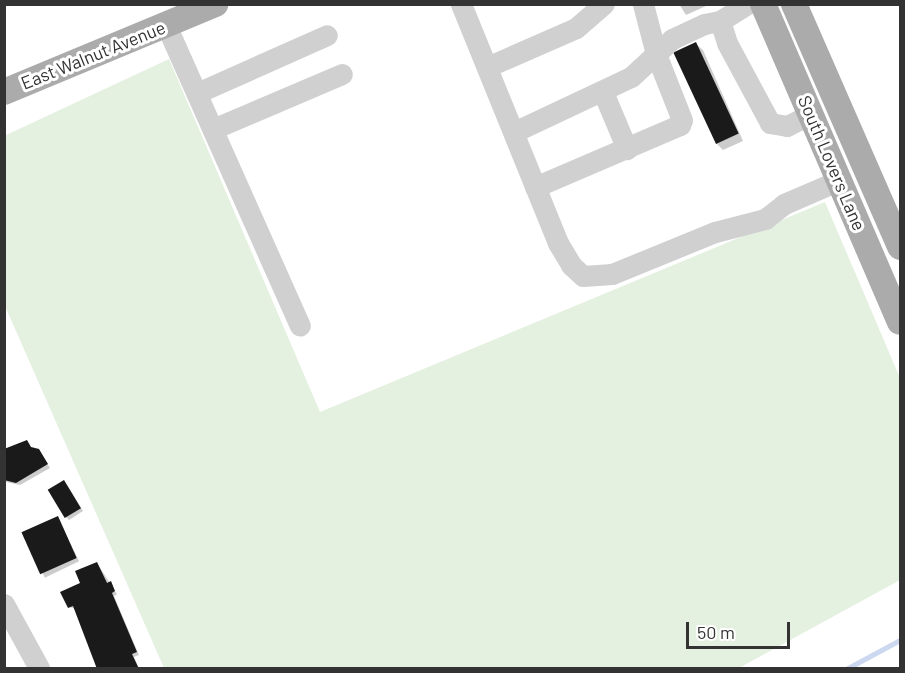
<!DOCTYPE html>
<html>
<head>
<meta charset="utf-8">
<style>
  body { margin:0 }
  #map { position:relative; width:905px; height:673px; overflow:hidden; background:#fff; font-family:Barlow,sans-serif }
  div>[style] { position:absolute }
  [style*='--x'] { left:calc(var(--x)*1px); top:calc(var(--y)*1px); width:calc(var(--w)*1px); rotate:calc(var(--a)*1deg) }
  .green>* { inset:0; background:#e4f0e0 }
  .shadow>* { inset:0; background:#0003; transform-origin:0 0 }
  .stream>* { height:4.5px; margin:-2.25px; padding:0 2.25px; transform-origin:2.25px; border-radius:2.25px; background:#ccd8f0 }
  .building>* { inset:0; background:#1a1a1a; transform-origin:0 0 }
  .minor>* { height:21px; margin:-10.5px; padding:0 10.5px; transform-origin:10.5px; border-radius:10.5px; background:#d0d0d0 }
  .major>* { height:26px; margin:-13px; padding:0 13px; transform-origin:13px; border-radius:13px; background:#ababab }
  span { translate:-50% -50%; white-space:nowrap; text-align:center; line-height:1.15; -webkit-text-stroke:6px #fff; paint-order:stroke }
  .street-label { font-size:18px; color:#333 }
  .frame { position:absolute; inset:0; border:6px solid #333; pointer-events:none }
  .scale { position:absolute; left:686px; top:622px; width:104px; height:27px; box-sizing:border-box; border:3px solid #333; border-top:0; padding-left:8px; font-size:18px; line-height:21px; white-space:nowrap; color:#333; -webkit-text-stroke:4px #fff; paint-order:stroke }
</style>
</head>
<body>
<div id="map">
  <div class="green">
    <div style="clip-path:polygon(169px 59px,320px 412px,825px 202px,900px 378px,900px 580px,739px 668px,164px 668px,5px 306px,4px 136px)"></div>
  </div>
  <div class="shadow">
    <div style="clip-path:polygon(679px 4px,705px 4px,706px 6px,686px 15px)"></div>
    <div style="clip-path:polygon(696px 44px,703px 50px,743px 141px,723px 150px,716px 143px)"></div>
    <div style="clip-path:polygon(4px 450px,38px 450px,50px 468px,20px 485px,6px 482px,4px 489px)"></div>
    <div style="clip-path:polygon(67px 485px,83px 511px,69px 520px,66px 517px)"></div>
    <div style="left:58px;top:518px;width:48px;height:38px;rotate:64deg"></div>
    <div style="clip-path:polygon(97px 563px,117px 594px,114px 596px,139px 655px,134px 657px,139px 668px,93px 668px,98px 666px,76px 609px,69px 607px)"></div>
  </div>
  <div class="stream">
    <div style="--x:848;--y:668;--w:59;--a:-28.3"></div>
  </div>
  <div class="building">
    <div style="left:696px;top:42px;width:101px;height:25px;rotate:65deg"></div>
    <div style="clip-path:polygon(27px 440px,31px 447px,39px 449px,48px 464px,16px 483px,4px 480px,4px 449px)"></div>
    <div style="left:64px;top:480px;width:33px;height:19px;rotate:59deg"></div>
    <div style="left:58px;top:516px;width:46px;height:40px;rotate:66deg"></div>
    <div style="clip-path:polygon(97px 562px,107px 583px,111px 581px,115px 591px,112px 593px,137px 652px,132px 654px,139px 669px,97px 669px,73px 606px,68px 608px,60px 592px,80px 583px,75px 571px)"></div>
  </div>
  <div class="minor">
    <div style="--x:461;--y:4;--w:258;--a:67.9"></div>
    <div style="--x:558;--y:243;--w:26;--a:59"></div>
    <div style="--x:571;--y:265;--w:16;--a:43"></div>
    <div style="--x:583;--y:276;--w:29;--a:-4"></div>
    <div style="--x:612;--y:274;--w:111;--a:-22.2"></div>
    <div style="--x:715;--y:232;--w:52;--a:-14.6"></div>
    <div style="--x:765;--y:219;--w:24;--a:-38"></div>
    <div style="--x:784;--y:204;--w:61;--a:-23.2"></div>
    <div style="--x:720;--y:21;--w:23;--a:72"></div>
    <div style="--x:727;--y:43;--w:91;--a:61.7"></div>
    <div style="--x:770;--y:123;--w:17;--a:10"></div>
    <div style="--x:787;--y:126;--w:27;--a:-27"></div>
    <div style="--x:166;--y:25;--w:329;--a:66"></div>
    <div style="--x:487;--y:67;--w:97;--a:-23.7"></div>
    <div style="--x:576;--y:28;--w:37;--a:-41"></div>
    <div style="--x:603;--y:92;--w:62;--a:67.2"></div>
    <div style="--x:197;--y:93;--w:142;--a:-24"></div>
    <div style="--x:213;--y:129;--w:140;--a:-23.1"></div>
    <div style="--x:514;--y:132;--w:129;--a:-25.2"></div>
    <div style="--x:631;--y:77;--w:56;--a:-42.8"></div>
    <div style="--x:672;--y:39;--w:35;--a:-25"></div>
    <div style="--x:704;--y:24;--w:16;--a:-11"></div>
    <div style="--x:720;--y:21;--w:32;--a:-32"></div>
    <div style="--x:535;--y:187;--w:158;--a:-23.2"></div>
    <div style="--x:680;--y:125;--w:5;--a:-68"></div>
    <div style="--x:682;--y:120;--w:71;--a:-111.5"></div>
    <div style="--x:656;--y:54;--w:52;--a:-104.6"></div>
    <div style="--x:4;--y:604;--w:73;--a:61.3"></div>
  </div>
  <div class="major">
    <div style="--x:763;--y:4;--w:346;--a:66.7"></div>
    <div style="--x:794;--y:4;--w:265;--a:66.4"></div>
    <div style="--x:4;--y:92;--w:229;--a:-22.6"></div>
  </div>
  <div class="street-label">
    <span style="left:93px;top:55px;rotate:-22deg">East Walnut Avenue</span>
    <span style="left:832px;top:163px;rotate:67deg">South Lovers Lane</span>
  </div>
  <div class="frame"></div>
  <div class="scale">50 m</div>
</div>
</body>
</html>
